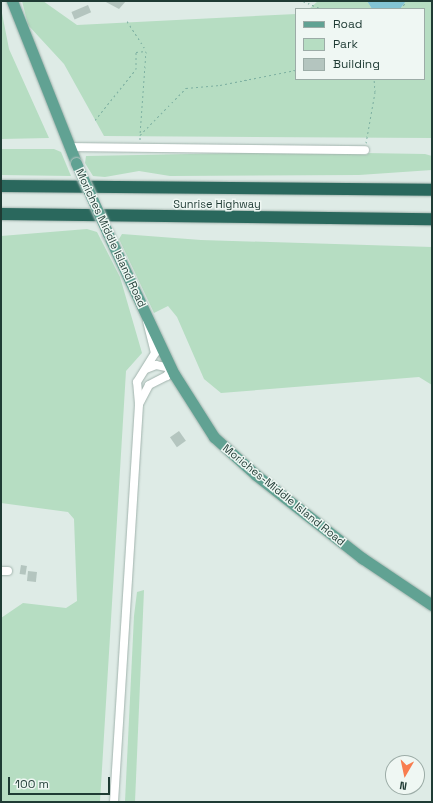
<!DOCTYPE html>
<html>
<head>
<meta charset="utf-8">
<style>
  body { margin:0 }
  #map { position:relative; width:433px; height:803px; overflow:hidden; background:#deebe6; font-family:"Space Grotesk",sans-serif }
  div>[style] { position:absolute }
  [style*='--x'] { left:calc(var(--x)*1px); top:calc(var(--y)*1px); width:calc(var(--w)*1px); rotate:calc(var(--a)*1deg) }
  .green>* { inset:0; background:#b6ddc2 }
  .water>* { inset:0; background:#83c4d3 }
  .building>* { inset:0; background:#b4c5bf; transform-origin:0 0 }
  .path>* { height:1px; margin-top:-0.5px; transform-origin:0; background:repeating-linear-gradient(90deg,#7db0a1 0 2px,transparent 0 5px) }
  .roads { filter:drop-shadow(0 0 1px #a1b3ad) drop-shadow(0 0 1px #a1b3ad) }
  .minor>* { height:8px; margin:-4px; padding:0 4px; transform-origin:4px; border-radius:4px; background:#fff }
  .major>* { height:11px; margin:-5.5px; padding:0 5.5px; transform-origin:5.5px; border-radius:5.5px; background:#61a293 }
  .highway>* { height:12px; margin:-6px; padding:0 6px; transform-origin:6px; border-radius:6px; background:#2a685d }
  .bridges { filter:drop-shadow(0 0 1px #c0c8c6) drop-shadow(0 0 1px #c0c8c6) }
  .major-bridge>* { height:11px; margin:-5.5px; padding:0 5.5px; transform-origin:5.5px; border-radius:5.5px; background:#61a293 }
  span { translate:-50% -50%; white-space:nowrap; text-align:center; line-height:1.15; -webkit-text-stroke:3px #eff7f3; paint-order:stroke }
  .street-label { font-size:11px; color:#1f3b34 }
  .frame { position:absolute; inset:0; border:2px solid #1f3b34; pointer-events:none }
  .legend { position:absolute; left:295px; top:8px; width:130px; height:72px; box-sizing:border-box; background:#eff7f3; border:1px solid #9caca7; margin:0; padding:5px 7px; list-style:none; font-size:12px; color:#1f3b34 }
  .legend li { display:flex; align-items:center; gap:8px; height:20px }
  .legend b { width:20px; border:1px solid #9caca7 }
  .north { position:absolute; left:385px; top:755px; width:40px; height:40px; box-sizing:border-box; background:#eff7f3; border:1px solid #9caca7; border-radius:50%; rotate:189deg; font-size:11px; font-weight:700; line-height:16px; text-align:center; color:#1f3b34 }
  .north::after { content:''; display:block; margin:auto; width:14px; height:18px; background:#f87d4f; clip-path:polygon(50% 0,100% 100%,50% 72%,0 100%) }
  .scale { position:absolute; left:8px; top:777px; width:102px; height:18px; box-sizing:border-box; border:2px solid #1f3b34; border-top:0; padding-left:5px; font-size:12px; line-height:14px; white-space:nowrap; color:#1f3b34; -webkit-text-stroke:3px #eff7f3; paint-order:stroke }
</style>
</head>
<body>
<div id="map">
  <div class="green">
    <div style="clip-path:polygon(22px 1px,43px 1px,77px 25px,296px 14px,296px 79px,424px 79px,424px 9px,400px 9px,406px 1px,432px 1px,432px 138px,104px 136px,64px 64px,28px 25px)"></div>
    <div style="clip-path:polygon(318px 1px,367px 1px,372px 9px,309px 9px)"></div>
    <div style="clip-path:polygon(1px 8px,9px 49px,49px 138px,1px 139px)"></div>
    <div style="clip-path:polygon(1px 149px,54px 149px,61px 152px,71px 176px,1px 175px)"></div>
    <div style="clip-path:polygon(303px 152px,425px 154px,432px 156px,432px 170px,359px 175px,170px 176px,139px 171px,105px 177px,93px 176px,85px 163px,86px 156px)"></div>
    <div style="clip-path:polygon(87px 229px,97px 232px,120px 277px,142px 353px,126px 371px,100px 802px,1px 802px,1px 618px,23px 603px,66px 608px,77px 601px,74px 519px,68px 512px,1px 503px,1px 236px)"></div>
    <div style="clip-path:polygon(122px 234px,201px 240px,432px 247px,432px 385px,419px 377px,221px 393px,204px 379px,177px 317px,168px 306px,154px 313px,119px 239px)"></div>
    <div style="clip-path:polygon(144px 590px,135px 802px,125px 802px,134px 616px,137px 592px)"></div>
  </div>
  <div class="water">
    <div style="clip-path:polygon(367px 1px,406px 1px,400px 9px,372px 9px)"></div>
  </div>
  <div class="building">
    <div style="clip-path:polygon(104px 1px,126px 1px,119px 9px)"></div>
    <div style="left:88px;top:5px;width:8px;height:18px;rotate:67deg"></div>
    <div style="left:179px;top:431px;width:12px;height:11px;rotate:55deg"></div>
    <div style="left:21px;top:565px;width:6px;height:9px;rotate:9deg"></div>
    <div style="left:28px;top:571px;width:9px;height:10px;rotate:6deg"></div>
  </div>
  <div class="path">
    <div style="--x:303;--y:1;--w:21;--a:23"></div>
    <div style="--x:352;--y:9;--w:6;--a:0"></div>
    <div style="--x:400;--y:9;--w:11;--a:-49"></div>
    <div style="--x:127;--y:21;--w:35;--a:57"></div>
    <div style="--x:95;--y:120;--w:65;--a:-51.2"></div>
    <div style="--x:136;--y:69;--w:17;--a:-90"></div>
    <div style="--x:136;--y:52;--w:10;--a:-6"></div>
    <div style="--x:146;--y:51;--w:83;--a:94.1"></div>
    <div style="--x:140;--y:140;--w:5;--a:-90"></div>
    <div style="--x:140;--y:135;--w:66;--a:-45.6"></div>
    <div style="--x:186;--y:88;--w:34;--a:-5"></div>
    <div style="--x:220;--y:85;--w:77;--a:-11.2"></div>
    <div style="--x:366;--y:143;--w:52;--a:-80"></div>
    <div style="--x:375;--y:92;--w:13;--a:-94"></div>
  </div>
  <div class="roads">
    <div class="minor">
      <div style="--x:69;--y:147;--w:296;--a:0.6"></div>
      <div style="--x:139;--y:404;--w:22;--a:-95"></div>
      <div style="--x:137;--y:382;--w:34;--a:-58"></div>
      <div style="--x:155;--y:353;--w:33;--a:-104"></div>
      <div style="--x:1;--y:571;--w:7;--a:0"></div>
      <div style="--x:114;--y:802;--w:399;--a:-86.4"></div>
      <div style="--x:139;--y:404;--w:21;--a:-62"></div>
      <div style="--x:149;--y:385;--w:20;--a:-27"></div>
      <div style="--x:167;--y:376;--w:9;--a:-63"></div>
      <div style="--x:171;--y:368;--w:15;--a:-169"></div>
      <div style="--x:156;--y:365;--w:11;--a:158"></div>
    </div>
    <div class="major">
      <div style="--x:12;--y:1;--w:174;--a:68.4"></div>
      <div style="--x:108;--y:234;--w:155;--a:64.8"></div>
      <div style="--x:174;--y:374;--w:75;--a:57.6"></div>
      <div style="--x:214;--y:437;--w:57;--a:42.1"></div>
      <div style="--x:256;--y:475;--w:135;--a:38.1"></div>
      <div style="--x:362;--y:558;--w:84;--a:33.9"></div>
    </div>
    <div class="highway">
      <div style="--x:1;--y:186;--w:431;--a:0.5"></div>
      <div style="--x:1;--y:214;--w:431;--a:0.7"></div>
    </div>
  </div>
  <div class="bridges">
    <div class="major-bridge">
      <div style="--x:76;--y:163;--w:78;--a:65.7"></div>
    </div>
  </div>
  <div class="street-label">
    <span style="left:217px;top:204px">Sunrise Highway</span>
    <span style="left:111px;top:238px;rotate:65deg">Moriches Middle Island Road</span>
    <span style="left:284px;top:495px;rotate:39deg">Moriches-Middle Island Road</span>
  </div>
  <div class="frame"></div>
  <ul class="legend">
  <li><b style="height:5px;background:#61a293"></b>Road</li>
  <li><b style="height:11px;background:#b6ddc2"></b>Park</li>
  <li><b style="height:11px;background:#b4c5bf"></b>Building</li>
  </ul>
  <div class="north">N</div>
  <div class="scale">100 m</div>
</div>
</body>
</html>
